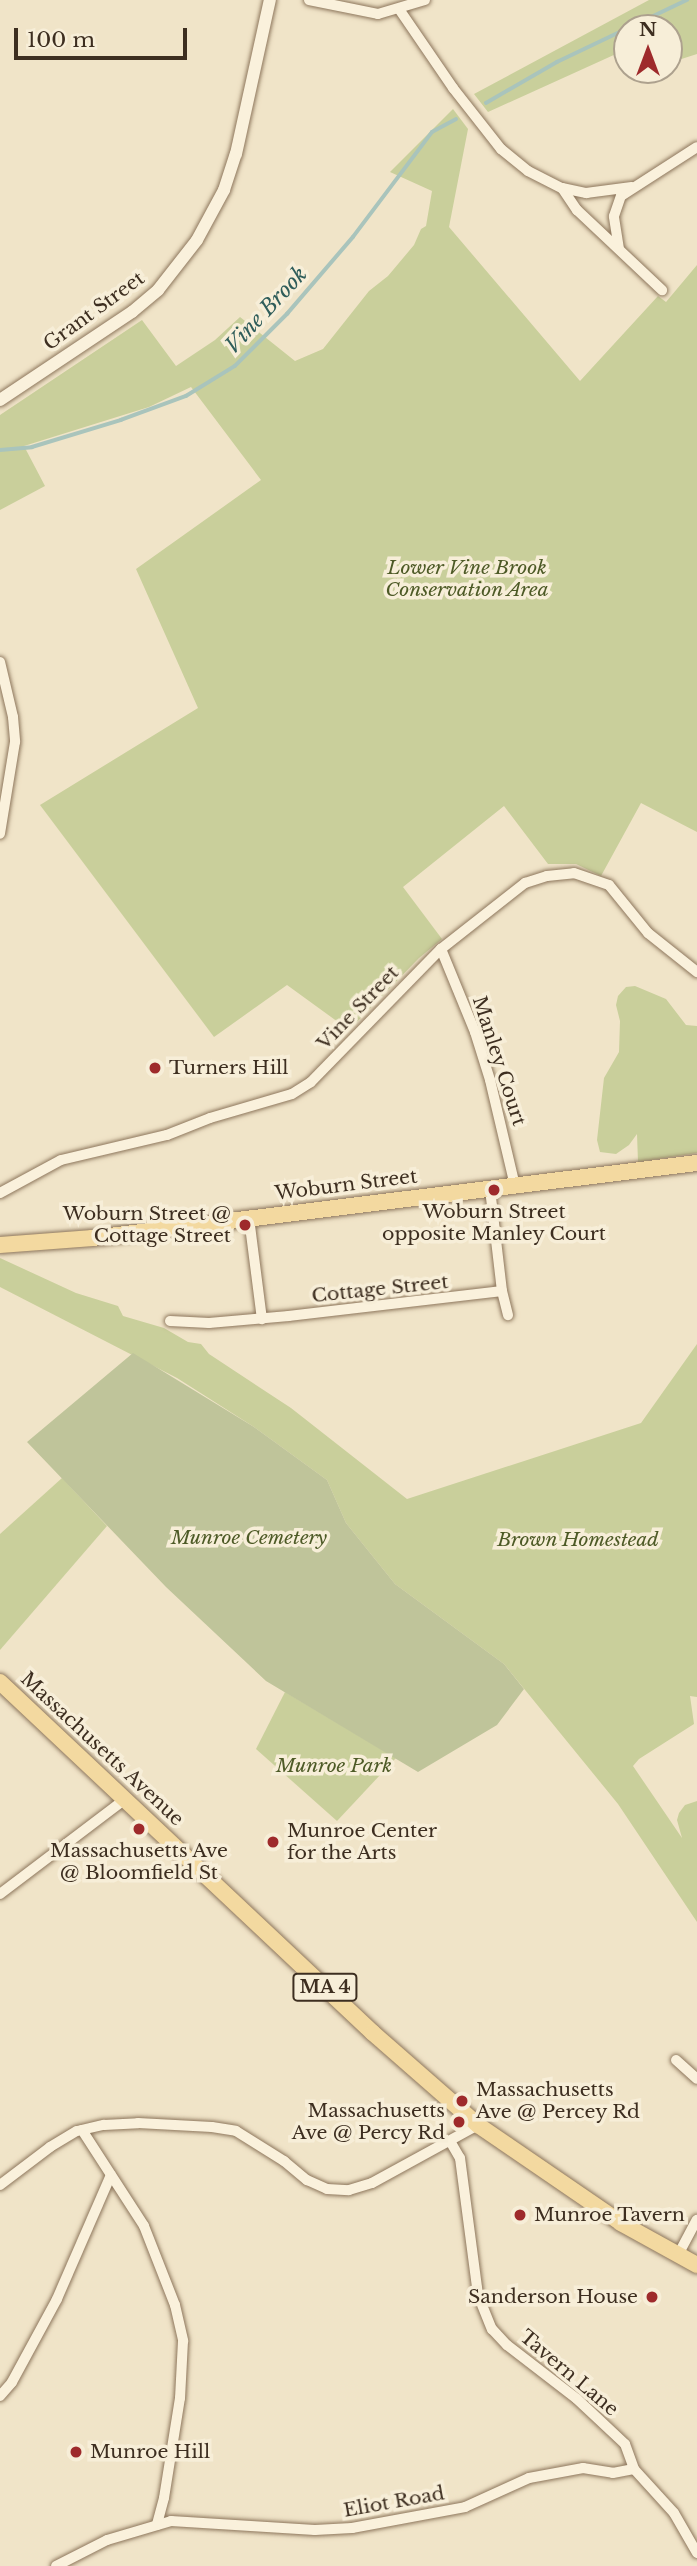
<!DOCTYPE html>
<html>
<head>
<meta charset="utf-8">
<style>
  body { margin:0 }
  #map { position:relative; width:697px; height:2566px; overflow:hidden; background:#f0e4c8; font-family:"Libre Baskerville",serif }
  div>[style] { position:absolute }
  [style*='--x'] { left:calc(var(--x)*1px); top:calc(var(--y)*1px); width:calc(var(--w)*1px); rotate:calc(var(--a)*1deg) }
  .green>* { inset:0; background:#c9cf9b }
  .cemetery>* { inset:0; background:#bfc49a }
  .stream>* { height:3.5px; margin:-1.75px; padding:0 1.75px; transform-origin:1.75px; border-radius:1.75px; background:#a9c4bc }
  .roads { filter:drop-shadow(0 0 2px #8d765c) drop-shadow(0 0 2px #8d765c) }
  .minor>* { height:10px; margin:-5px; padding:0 5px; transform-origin:5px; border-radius:5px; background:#faf1dc }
  .tertiary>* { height:12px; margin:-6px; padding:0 6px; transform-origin:6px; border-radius:6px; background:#faf1dc }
  .primary>* { height:16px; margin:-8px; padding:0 8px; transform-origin:8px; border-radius:8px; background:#f3d9a0 }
  .dots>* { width:19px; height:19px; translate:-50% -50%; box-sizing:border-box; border:4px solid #f7eed8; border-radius:50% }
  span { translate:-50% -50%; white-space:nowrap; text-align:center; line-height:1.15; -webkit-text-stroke:7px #f7eed8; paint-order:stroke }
  .shield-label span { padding:2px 5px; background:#f7eed8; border:2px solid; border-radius:5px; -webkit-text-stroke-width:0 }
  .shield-label { font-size:18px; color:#3d2e20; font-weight:700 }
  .street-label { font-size:19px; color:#3d2e20 }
  .park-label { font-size:19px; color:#4d5a26; font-style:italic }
  .poi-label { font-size:19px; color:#3d2e20 }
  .left { translate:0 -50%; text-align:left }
  .right { translate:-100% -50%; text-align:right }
  .water-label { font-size:21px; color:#2f5d5a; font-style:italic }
  .north { position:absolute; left:613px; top:14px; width:70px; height:70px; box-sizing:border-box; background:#f7eed8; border:2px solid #ada18e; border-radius:50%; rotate:0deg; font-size:19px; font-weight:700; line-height:28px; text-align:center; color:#3d2e20 }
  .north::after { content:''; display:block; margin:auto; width:24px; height:32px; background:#9e2a2b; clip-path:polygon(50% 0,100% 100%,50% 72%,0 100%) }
  .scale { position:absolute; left:14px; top:28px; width:173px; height:32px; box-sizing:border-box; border:4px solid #3d2e20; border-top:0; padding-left:9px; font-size:21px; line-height:24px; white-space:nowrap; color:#3d2e20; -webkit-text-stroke:5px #f7eed8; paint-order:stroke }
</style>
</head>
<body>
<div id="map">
  <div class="green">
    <div style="clip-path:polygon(649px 0,697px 0,697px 54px,669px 63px,669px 28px,627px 28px,627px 49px,488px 112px,474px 94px)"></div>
    <div style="clip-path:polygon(453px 109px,468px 129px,449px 227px,580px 381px,658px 296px,666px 302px,697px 265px,697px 832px,641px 803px,601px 876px,576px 864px,548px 864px,504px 806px,403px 887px,442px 939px,419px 958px,349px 1030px,287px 985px,214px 1037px,40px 805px,198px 708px,136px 569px,261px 480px,191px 387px,149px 407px,24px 446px,45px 486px,0 510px,0 415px,142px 320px,176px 366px,215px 340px,240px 317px,295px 361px,323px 349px,369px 291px,388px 276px,414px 245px,421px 229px,426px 226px,432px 191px,390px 172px)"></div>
    <div style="clip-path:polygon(635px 986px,666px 999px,686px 1025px,697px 1026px,697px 1153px,638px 1162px,637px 1134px,629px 1145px,616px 1154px,600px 1152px,597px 1140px,604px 1078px,619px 1052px,620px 1021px,616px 1005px,618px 996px,626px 987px)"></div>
    <div style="clip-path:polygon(0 1258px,76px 1293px,118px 1306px,123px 1316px,164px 1328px,188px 1342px,201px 1344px,209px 1354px,291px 1408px,407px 1499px,641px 1423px,697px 1344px,697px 1697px,690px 1696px,694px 1724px,639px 1759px,633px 1766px,682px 1838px,677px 1820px,679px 1813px,685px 1805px,697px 1801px,697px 1922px,618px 1804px,504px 1664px,395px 1584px,346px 1523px,327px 1480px,254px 1427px,177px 1378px,0 1287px)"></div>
    <div style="clip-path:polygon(62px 1478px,107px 1526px,0 1650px,0 1534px)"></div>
    <div style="clip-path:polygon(285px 1692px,396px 1758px,337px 1821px,256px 1749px)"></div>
  </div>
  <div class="cemetery">
    <div style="clip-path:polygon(133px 1353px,254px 1427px,327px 1480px,346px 1523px,395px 1584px,504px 1664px,524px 1689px,497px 1725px,418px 1772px,266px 1681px,166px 1587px,27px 1442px)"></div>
  </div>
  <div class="stream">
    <div style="--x:486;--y:103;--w:82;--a:-30"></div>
    <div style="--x:557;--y:62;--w:144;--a:-25.5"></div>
    <div style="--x:0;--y:450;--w:32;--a:-5"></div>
    <div style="--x:32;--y:447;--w:93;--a:-16.9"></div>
    <div style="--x:121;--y:420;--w:69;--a:-20.3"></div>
    <div style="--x:186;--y:396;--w:57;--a:-31.5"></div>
    <div style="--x:235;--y:366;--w:74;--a:-45"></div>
    <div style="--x:287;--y:314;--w:101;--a:-49.4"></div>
    <div style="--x:353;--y:237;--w:131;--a:-53"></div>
    <div style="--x:432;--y:132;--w:27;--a:-28"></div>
  </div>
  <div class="roads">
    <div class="minor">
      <div style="--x:309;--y:0;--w:70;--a:11.5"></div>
      <div style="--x:378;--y:14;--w:49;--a:-16.6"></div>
      <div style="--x:399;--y:9;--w:96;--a:55.6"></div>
      <div style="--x:453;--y:88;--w:78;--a:51.8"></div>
      <div style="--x:501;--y:149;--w:35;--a:39"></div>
      <div style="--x:528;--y:171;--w:38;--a:27"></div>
      <div style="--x:562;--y:188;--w:27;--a:56"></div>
      <div style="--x:577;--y:210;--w:117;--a:43.3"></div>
      <div style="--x:562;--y:188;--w:25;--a:12"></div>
      <div style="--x:586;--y:193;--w:46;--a:-7.4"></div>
      <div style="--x:619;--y:249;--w:33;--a:-99"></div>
      <div style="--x:614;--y:216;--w:21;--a:-71"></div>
      <div style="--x:621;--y:196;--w:90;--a:-32.8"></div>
      <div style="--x:0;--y:662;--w:57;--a:76.7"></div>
      <div style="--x:13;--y:717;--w:25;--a:85"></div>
      <div style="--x:15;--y:742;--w:93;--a:99.3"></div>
      <div style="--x:441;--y:949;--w:90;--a:67.7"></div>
      <div style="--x:475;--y:1032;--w:50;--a:72.6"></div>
      <div style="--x:490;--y:1080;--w:109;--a:76.7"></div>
      <div style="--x:490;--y:1189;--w:103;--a:83.3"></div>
      <div style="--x:502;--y:1291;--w:25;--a:76"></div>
      <div style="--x:0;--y:1193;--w:69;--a:-28.4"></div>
      <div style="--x:61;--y:1160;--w:109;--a:-13.3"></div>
      <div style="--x:167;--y:1135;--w:46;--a:-21.6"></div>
      <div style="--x:210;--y:1118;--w:85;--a:-16.3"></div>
      <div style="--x:292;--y:1094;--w:22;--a:-32"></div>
      <div style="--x:311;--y:1082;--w:186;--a:-45.7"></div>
      <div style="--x:441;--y:949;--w:107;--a:-38.2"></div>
      <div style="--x:525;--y:883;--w:23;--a:-18"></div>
      <div style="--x:547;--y:876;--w:27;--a:-6"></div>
      <div style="--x:574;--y:873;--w:37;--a:19"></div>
      <div style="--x:609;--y:885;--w:62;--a:50.9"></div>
      <div style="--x:648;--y:933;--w:63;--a:38.5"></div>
      <div style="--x:249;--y:1218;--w:102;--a:82.7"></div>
      <div style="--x:170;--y:1321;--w:39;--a:3"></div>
      <div style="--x:209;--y:1323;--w:80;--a:-5"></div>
      <div style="--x:289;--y:1316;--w:214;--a:-6.7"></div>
      <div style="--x:0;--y:1894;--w:156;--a:-37.2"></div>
      <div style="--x:676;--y:2060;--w:28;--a:42"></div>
      <div style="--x:82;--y:2130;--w:114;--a:57.1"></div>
      <div style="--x:144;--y:2226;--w:85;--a:68.6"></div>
      <div style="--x:175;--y:2305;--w:37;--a:77"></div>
      <div style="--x:183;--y:2341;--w:57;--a:93"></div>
      <div style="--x:180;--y:2398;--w:101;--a:99.1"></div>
      <div style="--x:164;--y:2498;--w:28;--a:105"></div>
      <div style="--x:450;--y:2141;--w:20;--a:60"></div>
      <div style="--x:460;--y:2158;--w:138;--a:82.5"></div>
      <div style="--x:478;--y:2295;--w:37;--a:68"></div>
      <div style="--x:492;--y:2329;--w:22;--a:47"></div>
      <div style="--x:507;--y:2345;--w:88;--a:37.6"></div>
      <div style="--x:577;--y:2399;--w:66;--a:43.2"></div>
      <div style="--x:625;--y:2444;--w:27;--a:70"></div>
      <div style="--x:0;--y:2185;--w:63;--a:-37.2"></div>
      <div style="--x:50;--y:2147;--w:31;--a:-31"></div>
      <div style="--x:77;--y:2131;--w:28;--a:-13"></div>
      <div style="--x:104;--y:2125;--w:34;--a:-3"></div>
      <div style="--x:138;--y:2123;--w:74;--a:3.1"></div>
      <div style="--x:212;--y:2127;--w:24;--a:9"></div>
      <div style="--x:236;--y:2131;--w:57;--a:32"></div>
      <div style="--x:284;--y:2161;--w:30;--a:40"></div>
      <div style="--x:307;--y:2180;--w:22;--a:24"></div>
      <div style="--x:327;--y:2189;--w:22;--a:3"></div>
      <div style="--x:349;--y:2190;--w:24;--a:-17"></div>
      <div style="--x:372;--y:2183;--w:121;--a:-28.7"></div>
      <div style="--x:678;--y:2255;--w:40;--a:-62"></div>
      <div style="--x:0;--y:2396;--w:18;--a:-49"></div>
      <div style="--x:12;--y:2382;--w:94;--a:-61.5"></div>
      <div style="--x:57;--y:2299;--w:135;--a:-66.5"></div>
      <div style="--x:56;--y:2566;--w:57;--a:-27"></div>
      <div style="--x:107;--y:2540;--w:67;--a:-16.5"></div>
      <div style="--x:171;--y:2521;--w:144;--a:3.6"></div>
      <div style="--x:315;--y:2530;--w:37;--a:-3"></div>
      <div style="--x:352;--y:2528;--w:115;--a:-10.5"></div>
      <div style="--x:465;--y:2507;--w:70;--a:-24.4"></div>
      <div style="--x:529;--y:2478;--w:55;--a:-10.5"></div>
      <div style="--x:583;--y:2468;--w:30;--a:9"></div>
      <div style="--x:613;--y:2473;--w:21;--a:-11"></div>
      <div style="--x:634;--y:2469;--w:59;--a:47.7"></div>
      <div style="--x:674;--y:2513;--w:46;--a:60.1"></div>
    </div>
    <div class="tertiary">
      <div style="--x:0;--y:400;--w:159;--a:-33.7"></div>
      <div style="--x:132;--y:312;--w:34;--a:-40"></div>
      <div style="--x:158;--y:290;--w:63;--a:-52"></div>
      <div style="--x:197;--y:240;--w:57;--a:-61.6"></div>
      <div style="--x:224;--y:190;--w:38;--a:-72"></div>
      <div style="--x:236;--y:154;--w:158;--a:-77.6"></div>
    </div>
    <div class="primary">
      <div style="--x:0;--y:1245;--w:93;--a:-4.3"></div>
      <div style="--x:93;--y:1238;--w:609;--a:-7.08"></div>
      <div style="--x:0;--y:1682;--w:512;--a:43.26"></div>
      <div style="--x:373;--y:2033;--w:140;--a:41.2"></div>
      <div style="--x:478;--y:2125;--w:173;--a:34.4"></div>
      <div style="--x:621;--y:2223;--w:87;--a:28.9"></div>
    </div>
  </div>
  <div class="dots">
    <div style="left:155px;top:1068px;background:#9e2a2b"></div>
    <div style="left:494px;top:1190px;background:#9e2a2b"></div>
    <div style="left:245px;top:1225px;background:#9e2a2b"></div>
    <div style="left:139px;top:1829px;background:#9e2a2b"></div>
    <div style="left:273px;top:1842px;background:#9e2a2b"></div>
    <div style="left:462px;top:2101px;background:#9e2a2b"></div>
    <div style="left:459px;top:2122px;background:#9e2a2b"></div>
    <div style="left:520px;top:2215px;background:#9e2a2b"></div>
    <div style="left:652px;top:2297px;background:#9e2a2b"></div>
    <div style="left:76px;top:2452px;background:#9e2a2b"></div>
  </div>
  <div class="shield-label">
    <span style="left:325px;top:1987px">MA 4</span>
  </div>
  <div class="street-label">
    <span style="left:94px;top:311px;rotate:-36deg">Grant Street</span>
    <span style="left:358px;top:1008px;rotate:-46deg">Vine Street</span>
    <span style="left:499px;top:1061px;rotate:72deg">Manley Court</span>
    <span style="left:346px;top:1185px;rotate:-7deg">Woburn Street</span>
    <span style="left:380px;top:1289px;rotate:-6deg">Cottage Street</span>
    <span style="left:102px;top:1749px;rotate:43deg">Massachusetts Avenue</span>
    <span style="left:569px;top:2373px;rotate:40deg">Tavern Lane</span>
    <span style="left:394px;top:2502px;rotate:-10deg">Eliot Road</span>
  </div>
  <div class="park-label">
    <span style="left:467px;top:579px">Lower Vine Brook<br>Conservation Area</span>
    <span style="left:249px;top:1538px">Munroe Cemetery</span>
    <span style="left:578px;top:1540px">Brown Homestead</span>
    <span style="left:334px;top:1766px">Munroe Park</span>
  </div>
  <div class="poi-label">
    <span class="left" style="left:169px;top:1068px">Turners Hill</span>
    <span style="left:494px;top:1223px">Woburn Street<br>opposite Manley Court</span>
    <span class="right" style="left:231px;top:1225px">Woburn Street @<br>Cottage Street</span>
    <span class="left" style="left:287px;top:1842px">Munroe Center<br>for the Arts</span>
    <span style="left:139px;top:1862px">Massachusetts Ave<br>@ Bloomfield St</span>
    <span class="left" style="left:476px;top:2101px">Massachusetts<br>Ave @ Percey Rd</span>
    <span class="right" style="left:445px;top:2122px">Massachusetts<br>Ave @ Percy Rd</span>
    <span class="left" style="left:534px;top:2215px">Munroe Tavern</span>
    <span class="right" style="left:638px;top:2297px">Sanderson House</span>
    <span class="left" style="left:90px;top:2452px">Munroe Hill</span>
  </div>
  <div class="water-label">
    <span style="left:266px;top:310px;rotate:-47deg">Vine Brook</span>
  </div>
  <div class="north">N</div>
  <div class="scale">100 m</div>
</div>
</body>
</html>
